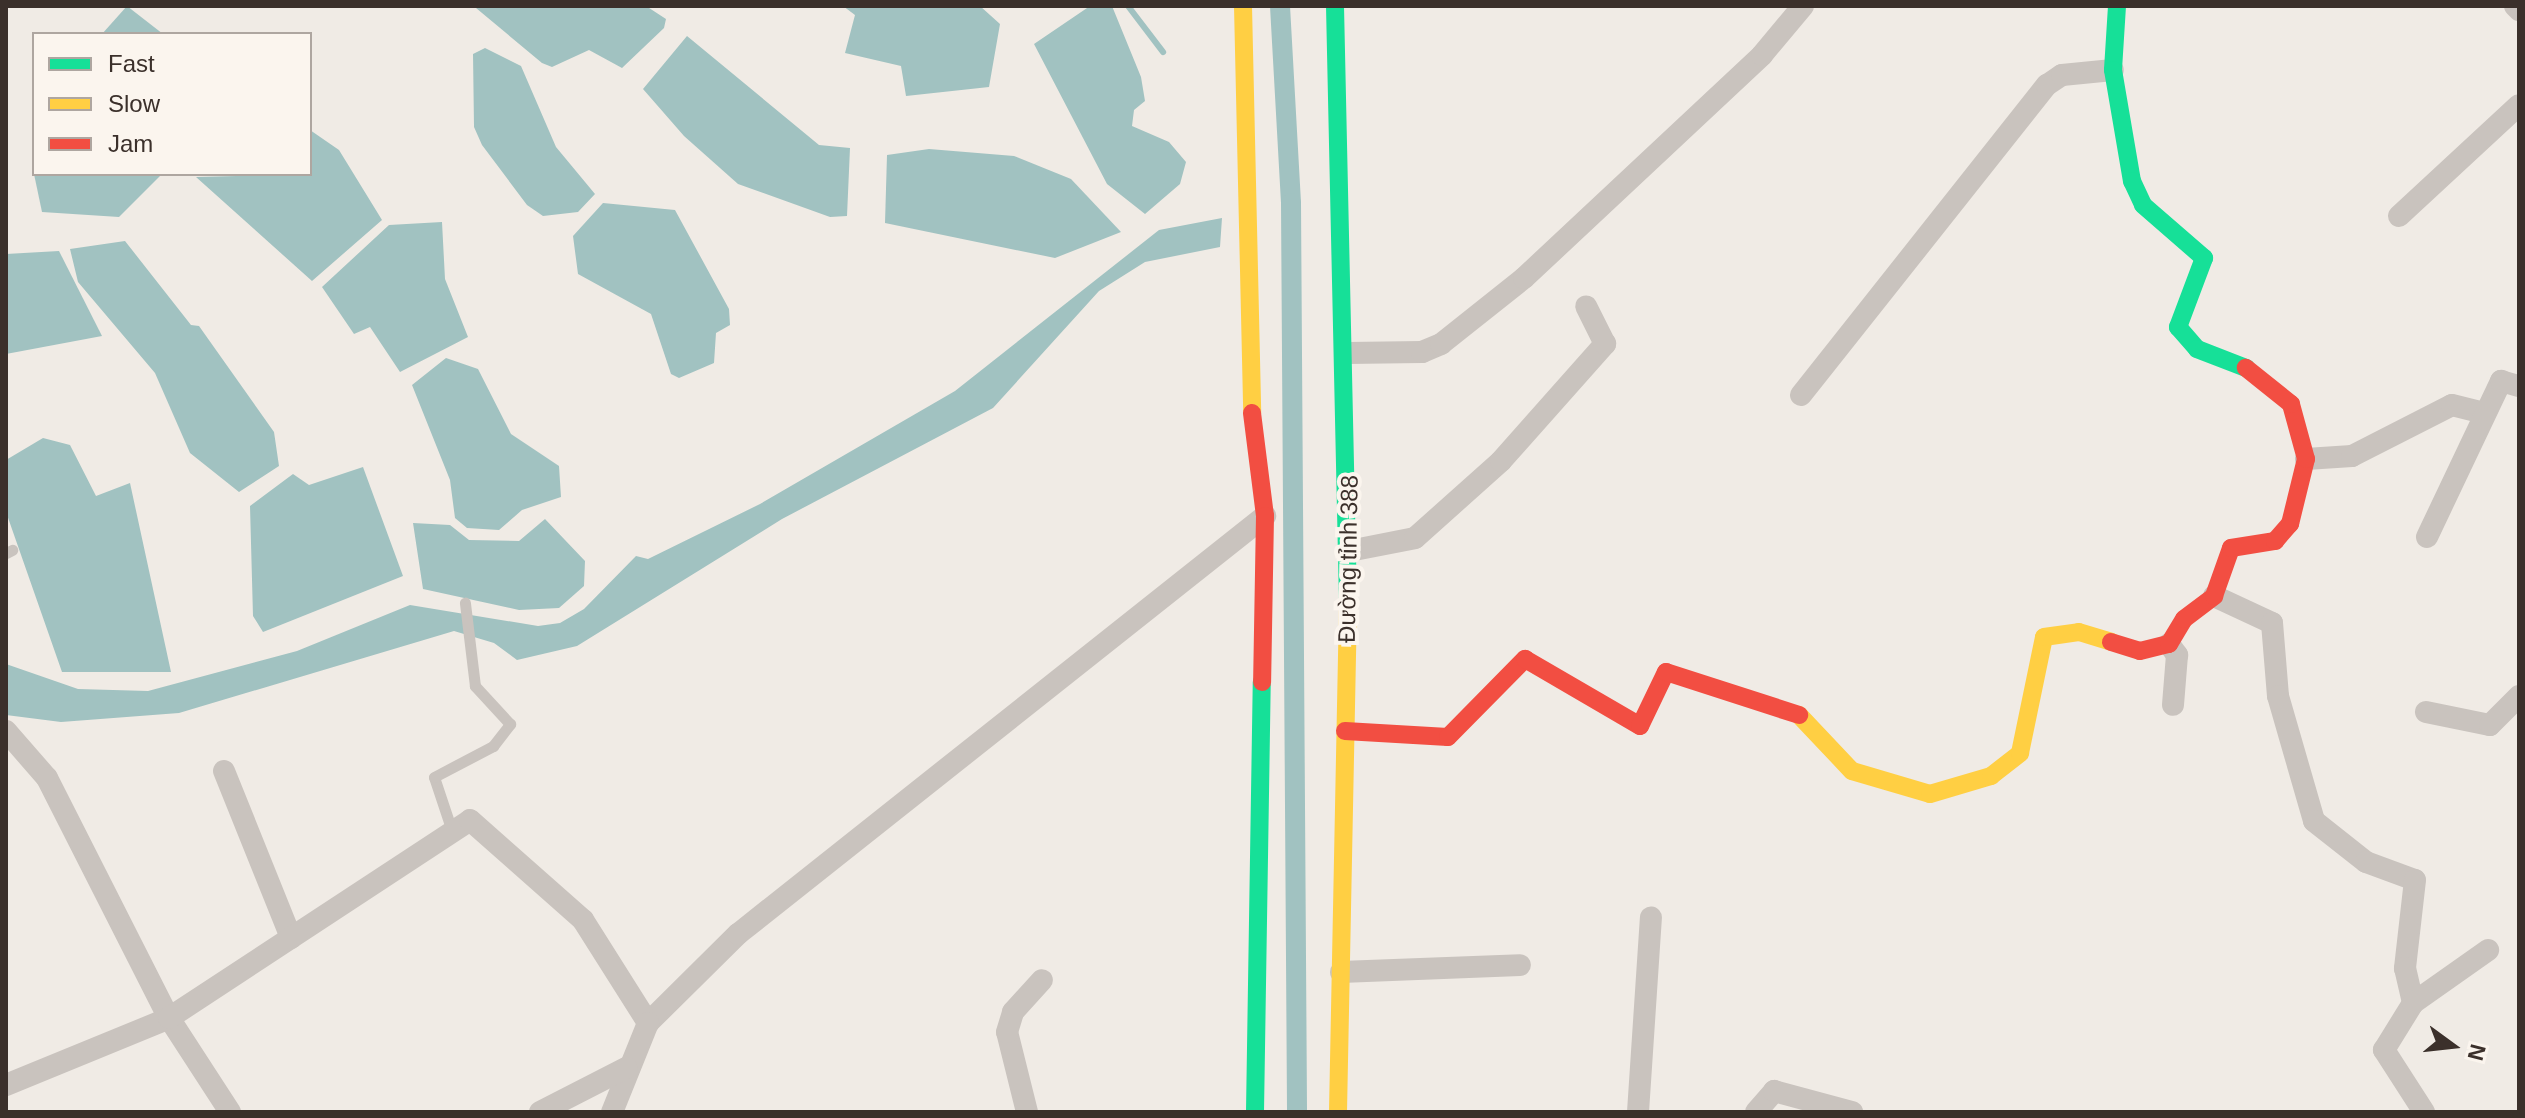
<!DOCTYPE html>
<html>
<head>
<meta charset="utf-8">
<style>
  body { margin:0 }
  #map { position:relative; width:2525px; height:1118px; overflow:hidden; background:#f0ebe5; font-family:Helvetica,sans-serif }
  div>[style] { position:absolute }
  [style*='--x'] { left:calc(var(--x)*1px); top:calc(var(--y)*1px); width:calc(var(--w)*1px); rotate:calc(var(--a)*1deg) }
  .water>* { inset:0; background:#a1c2c1 }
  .stream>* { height:6px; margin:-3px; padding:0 3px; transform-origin:3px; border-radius:3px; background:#a1c2c1 }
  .canal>* { height:20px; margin:-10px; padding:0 10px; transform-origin:10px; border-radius:10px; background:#a1c2c1 }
  .lane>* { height:11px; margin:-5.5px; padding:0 5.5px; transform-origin:5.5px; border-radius:5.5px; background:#c9c3be }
  .street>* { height:22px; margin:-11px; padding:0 11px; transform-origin:11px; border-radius:11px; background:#c9c3be }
  .fast>* { height:18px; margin:-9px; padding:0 9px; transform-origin:9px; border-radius:9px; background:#16e098 }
  .slow>* { height:18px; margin:-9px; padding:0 9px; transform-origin:9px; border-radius:9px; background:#ffcf43 }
  .jam>* { height:18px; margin:-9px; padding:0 9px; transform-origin:9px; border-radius:9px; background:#f24e42 }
  span { translate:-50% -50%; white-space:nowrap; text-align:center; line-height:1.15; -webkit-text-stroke:8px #fbf5ee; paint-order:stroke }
  .street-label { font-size:24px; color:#3b302b }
  .frame { position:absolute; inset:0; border:8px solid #3b302b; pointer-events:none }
  .legend { position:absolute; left:32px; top:32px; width:280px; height:144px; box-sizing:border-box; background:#fbf5ee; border:2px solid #aea6a0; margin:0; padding:10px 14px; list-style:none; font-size:24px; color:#3b302b }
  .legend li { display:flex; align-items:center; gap:16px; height:40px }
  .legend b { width:40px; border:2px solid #aea6a0 }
  .north { position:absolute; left:2413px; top:1006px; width:80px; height:80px; -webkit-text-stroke:6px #fbf5ee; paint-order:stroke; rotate:105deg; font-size:22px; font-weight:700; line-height:32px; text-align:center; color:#3b302b }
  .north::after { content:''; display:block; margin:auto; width:28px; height:36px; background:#3b302b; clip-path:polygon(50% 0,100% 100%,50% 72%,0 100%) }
</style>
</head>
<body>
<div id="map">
  <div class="water">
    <div style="clip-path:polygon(127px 6px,163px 34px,102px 34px)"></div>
    <div style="clip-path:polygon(646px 6px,666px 19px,664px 28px,622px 68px,589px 50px,552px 67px,542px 63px,476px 8px)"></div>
    <div style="clip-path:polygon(843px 6px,980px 6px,1000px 24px,989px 87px,906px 96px,901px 66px,845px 53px,855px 15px)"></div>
    <div style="clip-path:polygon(1090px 6px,1112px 6px,1141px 77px,1145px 101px,1134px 110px,1132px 126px,1169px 142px,1186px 162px,1180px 184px,1145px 214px,1107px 184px,1034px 44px)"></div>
    <div style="clip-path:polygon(687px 36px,819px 145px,850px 148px,847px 216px,830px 217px,738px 184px,684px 136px,643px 89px)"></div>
    <div style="clip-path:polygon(485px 48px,521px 66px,556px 147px,595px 194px,578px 212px,543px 216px,527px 205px,482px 145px,474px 127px,473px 54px)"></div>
    <div style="clip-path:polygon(310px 130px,339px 150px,382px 220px,312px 281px,196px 177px,310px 174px)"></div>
    <div style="clip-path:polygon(929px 149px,1014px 156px,1071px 179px,1121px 232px,1055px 258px,885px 223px,887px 155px)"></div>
    <div style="clip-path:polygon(34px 174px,162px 174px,119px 217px,42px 212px)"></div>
    <div style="clip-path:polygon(603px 203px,675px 210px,729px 309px,730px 325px,716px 333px,714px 363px,679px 378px,671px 374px,651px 314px,578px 274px,573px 236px)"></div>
    <div style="clip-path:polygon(1222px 218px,1220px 247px,1145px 262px,1099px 291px,993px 408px,782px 519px,577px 646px,517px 660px,494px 643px,454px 631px,179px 713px,61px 722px,6px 715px,6px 664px,78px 689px,148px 691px,297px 651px,410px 605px,538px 626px,560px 623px,584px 609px,636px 556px,648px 559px,760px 504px,955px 391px,1159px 230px)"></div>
    <div style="clip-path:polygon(442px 222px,445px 279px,468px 337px,400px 372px,370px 327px,354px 334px,322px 287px,389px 225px)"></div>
    <div style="clip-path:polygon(125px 241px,191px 325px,199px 326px,274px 432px,279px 466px,239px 492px,190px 453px,155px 373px,78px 282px,70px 249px)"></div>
    <div style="clip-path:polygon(59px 251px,102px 336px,6px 354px,6px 254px)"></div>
    <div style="clip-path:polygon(446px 358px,478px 369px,511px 434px,559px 466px,561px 497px,522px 510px,499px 530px,467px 528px,455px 518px,450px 480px,412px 385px)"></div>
    <div style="clip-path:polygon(43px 438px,70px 445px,96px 496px,130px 483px,171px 672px,62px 672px,6px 512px,6px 460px)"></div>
    <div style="clip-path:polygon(363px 467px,403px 576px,263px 632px,253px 616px,250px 506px,293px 474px,309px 485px)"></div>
    <div style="clip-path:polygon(545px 519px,585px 561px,584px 586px,559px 608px,519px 610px,423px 589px,413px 523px,450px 525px,469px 540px,519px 541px)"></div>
  </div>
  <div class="stream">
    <div style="--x:1128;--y:6;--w:58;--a:52.7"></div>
  </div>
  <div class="canal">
    <div style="--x:1280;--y:6;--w:197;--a:86.8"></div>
    <div style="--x:1291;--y:203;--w:909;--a:89.62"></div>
  </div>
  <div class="lane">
    <div style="--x:6;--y:553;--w:7;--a:-27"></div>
    <div style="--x:449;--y:822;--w:47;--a:-108.4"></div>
    <div style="--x:434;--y:777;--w:67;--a:-27.7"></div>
    <div style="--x:493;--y:746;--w:28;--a:-52"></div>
    <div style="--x:510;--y:724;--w:52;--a:-132.6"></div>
    <div style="--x:475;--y:686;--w:84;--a:-96.9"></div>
  </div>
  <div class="street">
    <div style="--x:2515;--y:6;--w:6;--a:45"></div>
    <div style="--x:2399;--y:216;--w:163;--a:-42.8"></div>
    <div style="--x:1348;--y:353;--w:74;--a:-0.8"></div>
    <div style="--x:1422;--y:352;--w:21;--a:-23"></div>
    <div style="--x:1441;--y:344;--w:106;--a:-38.5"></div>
    <div style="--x:1524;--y:278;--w:326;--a:-43.1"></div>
    <div style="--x:1762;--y:55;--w:64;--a:-50.1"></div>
    <div style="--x:1801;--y:395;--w:396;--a:-51.6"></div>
    <div style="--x:2047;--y:85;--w:18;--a:-34"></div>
    <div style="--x:2062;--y:75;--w:51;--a:-5.6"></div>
    <div style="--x:2306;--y:459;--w:46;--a:-3.7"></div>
    <div style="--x:2352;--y:456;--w:112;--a:-27"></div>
    <div style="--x:2452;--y:405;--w:33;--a:14"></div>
    <div style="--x:2427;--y:537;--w:173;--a:-64.6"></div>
    <div style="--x:2501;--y:381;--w:19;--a:16"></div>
    <div style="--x:1349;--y:551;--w:67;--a:-11.1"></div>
    <div style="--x:1415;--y:538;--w:115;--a:-41.8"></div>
    <div style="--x:1501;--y:461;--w:157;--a:-48.4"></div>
    <div style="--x:1605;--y:344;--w:42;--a:-116.6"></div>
    <div style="--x:2214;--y:596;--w:64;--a:25"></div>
    <div style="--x:2272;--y:623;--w:73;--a:85.3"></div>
    <div style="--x:2278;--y:696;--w:130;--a:73.9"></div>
    <div style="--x:2314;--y:821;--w:66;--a:38.3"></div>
    <div style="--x:2366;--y:862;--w:52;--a:20.2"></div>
    <div style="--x:2415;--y:880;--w:89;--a:96.5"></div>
    <div style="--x:2405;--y:968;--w:36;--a:77"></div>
    <div style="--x:2169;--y:644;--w:14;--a:54"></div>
    <div style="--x:2177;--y:655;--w:50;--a:94.6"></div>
    <div style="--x:2426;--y:712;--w:65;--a:11.5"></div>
    <div style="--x:2490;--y:725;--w:41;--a:-45"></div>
    <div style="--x:6;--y:731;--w:62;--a:48.9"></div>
    <div style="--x:47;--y:778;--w:269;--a:63.1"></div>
    <div style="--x:169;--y:1018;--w:112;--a:57"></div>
    <div style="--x:224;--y:771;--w:180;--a:68.1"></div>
    <div style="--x:1341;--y:972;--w:179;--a:-2.2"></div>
    <div style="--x:648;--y:1023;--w:127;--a:-44.7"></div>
    <div style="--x:738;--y:934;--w:673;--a:-38.42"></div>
    <div style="--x:6;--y:1085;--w:176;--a:-22.3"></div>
    <div style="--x:169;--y:1018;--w:360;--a:-33.3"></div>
    <div style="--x:470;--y:820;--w:151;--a:41.5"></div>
    <div style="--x:583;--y:920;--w:122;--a:57.7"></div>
    <div style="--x:648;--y:1023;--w:96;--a:112"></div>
    <div style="--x:540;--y:1112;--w:97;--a:-27.1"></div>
    <div style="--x:1027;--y:1112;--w:82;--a:-104"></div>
    <div style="--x:1007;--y:1032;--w:21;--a:-73"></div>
    <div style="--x:1013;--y:1012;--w:43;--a:-47.8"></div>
    <div style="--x:1638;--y:1112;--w:195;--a:-86.2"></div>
    <div style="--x:1756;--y:1112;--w:28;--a:-49"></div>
    <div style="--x:1774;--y:1091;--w:81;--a:15.1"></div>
    <div style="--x:2424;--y:1112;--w:74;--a:-122.8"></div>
    <div style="--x:2384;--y:1050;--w:55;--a:-58.3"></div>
    <div style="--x:2413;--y:1003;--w:92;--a:-35.2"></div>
  </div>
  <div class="fast">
    <div style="--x:1335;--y:6;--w:597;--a:88.75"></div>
    <div style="--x:2117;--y:6;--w:64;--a:93.6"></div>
    <div style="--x:2113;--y:70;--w:113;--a:80.3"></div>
    <div style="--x:2132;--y:181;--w:26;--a:65"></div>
    <div style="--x:2143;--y:205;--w:81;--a:41"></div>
    <div style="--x:2204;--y:258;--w:74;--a:110.6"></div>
    <div style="--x:2178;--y:327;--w:29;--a:49"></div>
    <div style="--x:2197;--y:349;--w:53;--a:21.2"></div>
    <div style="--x:1255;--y:1112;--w:430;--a:-89.1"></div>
  </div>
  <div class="slow">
    <div style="--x:1243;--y:6;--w:407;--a:88.7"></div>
    <div style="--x:1799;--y:715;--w:77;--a:46.6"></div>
    <div style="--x:1852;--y:771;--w:81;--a:16.4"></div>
    <div style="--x:1930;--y:794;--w:64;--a:-16.4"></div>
    <div style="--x:1991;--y:776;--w:37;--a:-38"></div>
    <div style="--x:2020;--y:753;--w:118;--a:-78.3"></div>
    <div style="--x:2044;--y:637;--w:35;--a:-8"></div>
    <div style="--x:2079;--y:632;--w:34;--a:17"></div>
    <div style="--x:1338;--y:1112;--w:509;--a:-88.87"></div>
  </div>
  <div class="jam">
    <div style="--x:1252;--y:413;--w:104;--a:82.8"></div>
    <div style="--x:1265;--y:516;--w:166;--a:91"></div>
    <div style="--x:2111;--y:642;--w:30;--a:17"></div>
    <div style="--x:2140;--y:651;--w:30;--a:-14"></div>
    <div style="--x:2169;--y:644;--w:29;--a:-59"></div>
    <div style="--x:2184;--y:619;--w:38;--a:-37"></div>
    <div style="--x:2214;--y:596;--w:51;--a:-70.5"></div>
    <div style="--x:2231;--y:548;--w:45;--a:-9"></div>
    <div style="--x:2275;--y:541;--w:23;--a:-49"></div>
    <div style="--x:2290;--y:524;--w:67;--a:-76.2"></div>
    <div style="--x:2306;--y:459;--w:57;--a:-105.3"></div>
    <div style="--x:2291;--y:404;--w:58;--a:-141.3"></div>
    <div style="--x:1345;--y:731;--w:103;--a:3.3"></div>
    <div style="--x:1448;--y:737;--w:110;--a:-45.4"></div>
    <div style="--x:1525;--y:659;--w:133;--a:30.2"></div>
    <div style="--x:1640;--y:726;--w:60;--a:-64.3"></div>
    <div style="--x:1666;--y:672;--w:140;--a:17.9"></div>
  </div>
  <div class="street-label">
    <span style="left:1348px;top:559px;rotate:-89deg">Đường tỉnh 388</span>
  </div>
  <div class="frame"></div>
  <ul class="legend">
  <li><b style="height:10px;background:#16e098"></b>Fast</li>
  <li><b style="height:10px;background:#ffcf43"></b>Slow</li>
  <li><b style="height:10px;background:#f24e42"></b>Jam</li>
  </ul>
  <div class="north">N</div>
</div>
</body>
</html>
